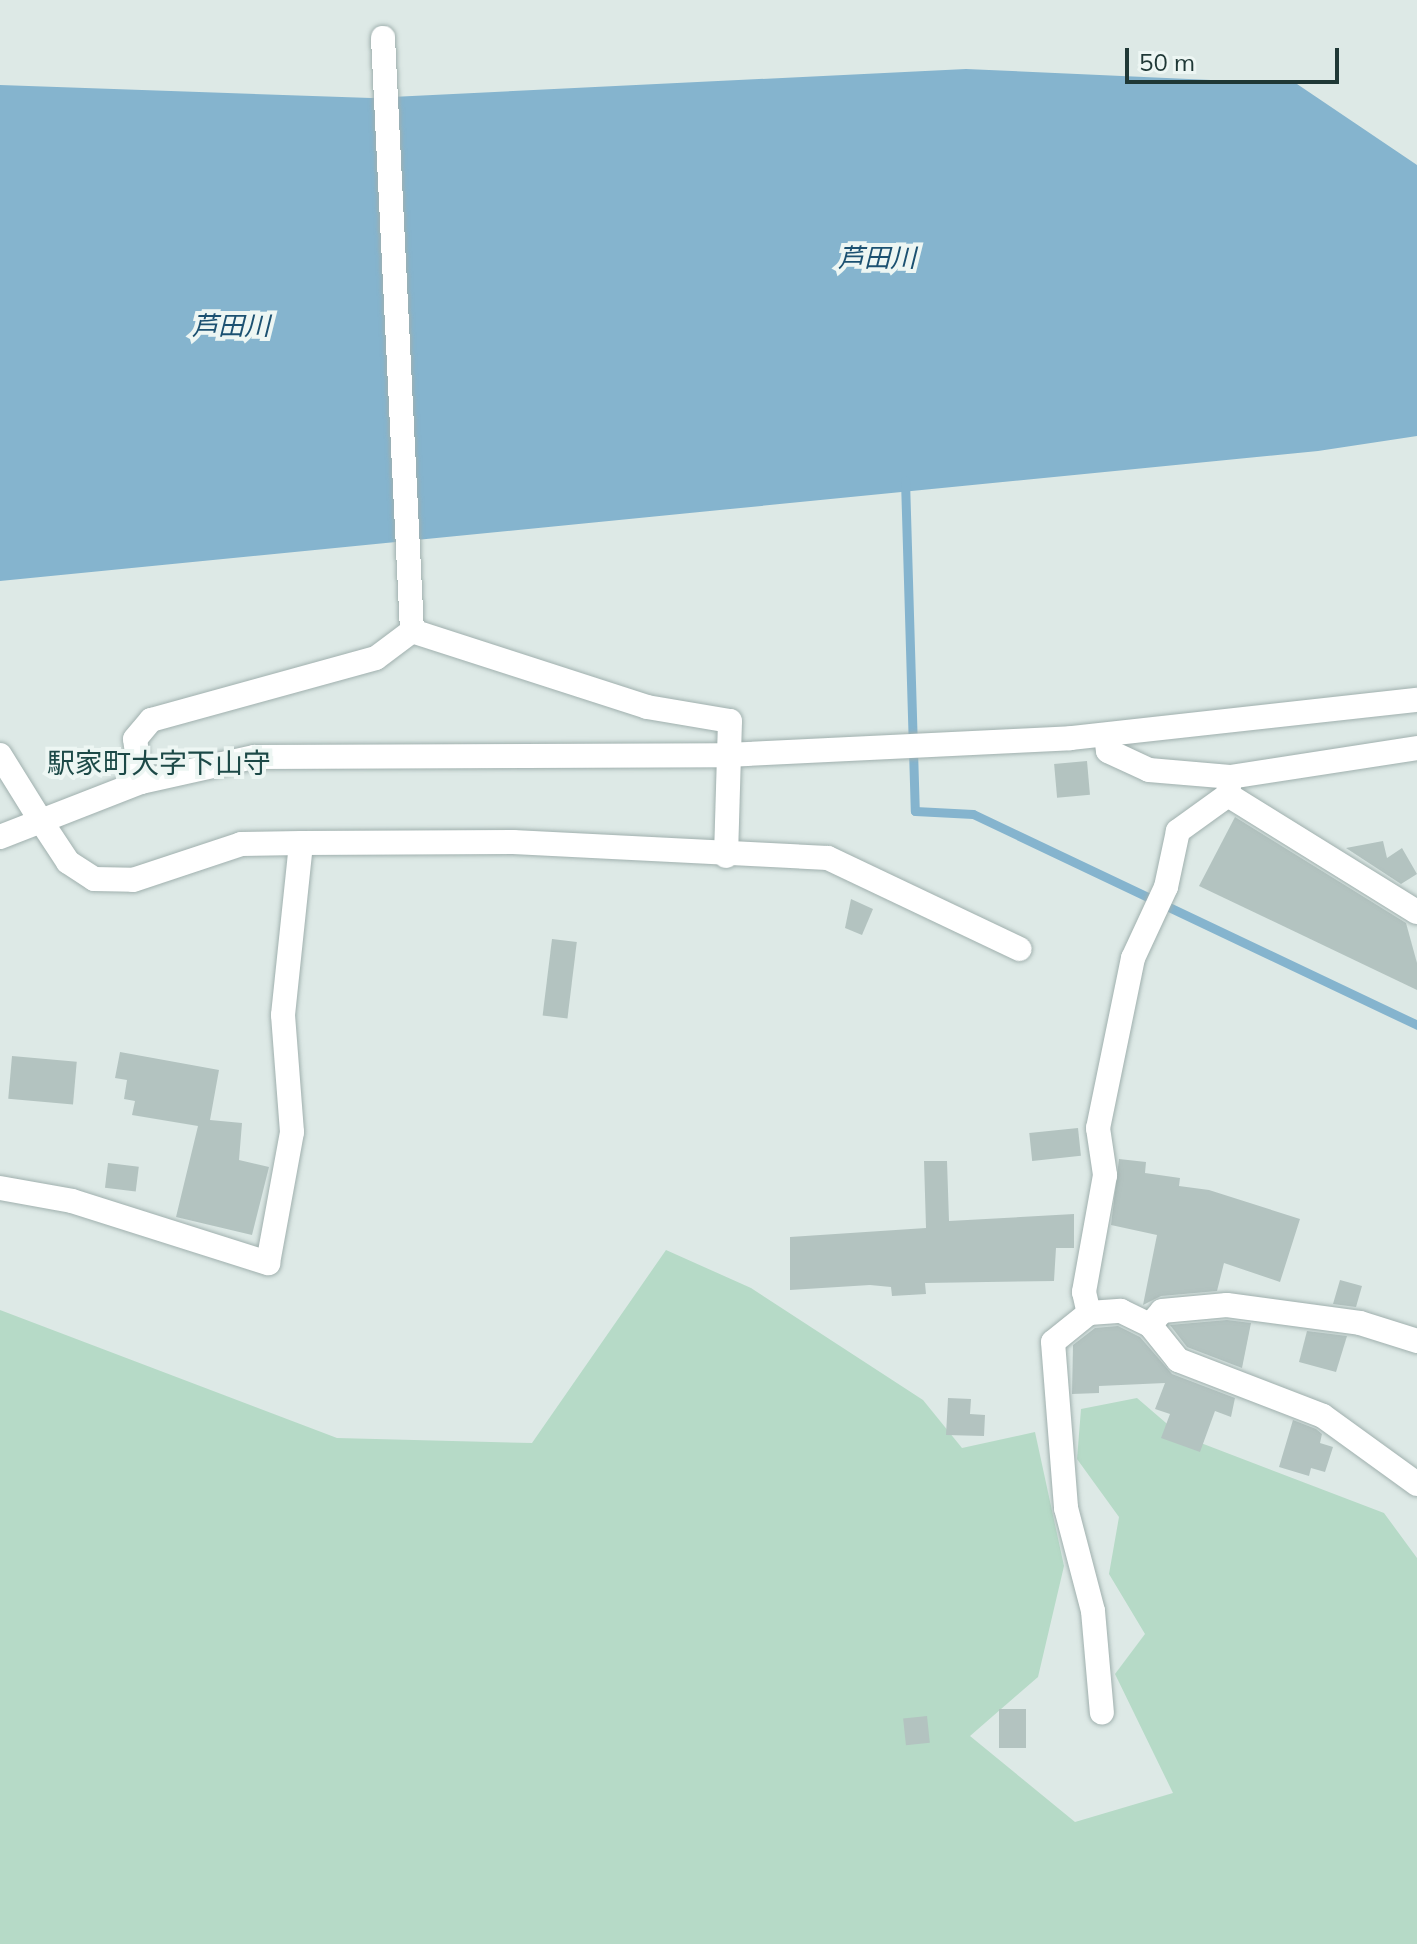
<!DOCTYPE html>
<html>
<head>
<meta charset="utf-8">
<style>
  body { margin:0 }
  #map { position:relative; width:1417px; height:1944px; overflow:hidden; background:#dde9e6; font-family:Mulish,"Noto Sans JP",sans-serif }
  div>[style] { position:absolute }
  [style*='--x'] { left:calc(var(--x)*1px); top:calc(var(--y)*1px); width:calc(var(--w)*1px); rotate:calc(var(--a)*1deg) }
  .green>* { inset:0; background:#b6dac7 }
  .water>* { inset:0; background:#85b4ce }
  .stream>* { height:9px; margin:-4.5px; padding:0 4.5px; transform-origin:4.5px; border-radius:4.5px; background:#85b4ce }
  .building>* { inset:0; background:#b3c3c0; transform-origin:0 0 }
  .roads { filter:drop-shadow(0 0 2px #a0b0ae) drop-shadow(0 0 2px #a0b0ae) }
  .street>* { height:24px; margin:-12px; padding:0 12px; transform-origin:12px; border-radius:12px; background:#fff }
  .secondary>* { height:24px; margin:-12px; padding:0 12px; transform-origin:12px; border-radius:12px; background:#fff }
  span { translate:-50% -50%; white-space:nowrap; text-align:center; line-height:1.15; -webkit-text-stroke:8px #edf6f3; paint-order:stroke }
  .water-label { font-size:26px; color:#1c5171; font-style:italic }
  .quarter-label { font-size:28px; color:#1c4947 }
  .scale { position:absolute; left:1125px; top:48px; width:214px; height:36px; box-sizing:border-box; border:4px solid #1f3836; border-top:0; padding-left:10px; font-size:24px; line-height:28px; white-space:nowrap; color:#1f3836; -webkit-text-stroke:6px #edf6f3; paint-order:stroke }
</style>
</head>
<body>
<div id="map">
  <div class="green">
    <div style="clip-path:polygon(666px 1250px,751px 1288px,923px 1400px,962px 1448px,1035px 1432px,1064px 1566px,1038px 1677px,970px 1736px,1075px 1822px,1173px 1793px,1115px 1674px,1145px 1634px,1109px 1574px,1119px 1517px,1077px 1459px,1081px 1409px,1137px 1398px,1180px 1435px,1384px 1513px,1417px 1558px,1417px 1944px,0 1944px,0 1310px,337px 1438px,532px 1443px)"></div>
  </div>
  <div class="water">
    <div style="clip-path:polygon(966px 69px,1297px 84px,1417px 165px,1417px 436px,1318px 451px,0 581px,0 85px,371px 98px)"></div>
  </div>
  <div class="stream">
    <div style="--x:905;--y:480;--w:331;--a:88.3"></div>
    <div style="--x:915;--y:811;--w:58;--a:3"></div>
    <div style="--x:973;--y:814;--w:492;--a:25.4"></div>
  </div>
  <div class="building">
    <div style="left:1087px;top:761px;width:34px;height:33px;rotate:85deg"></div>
    <div style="clip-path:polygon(1235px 817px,1406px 923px,1417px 963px,1417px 990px,1199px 886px)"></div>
    <div style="clip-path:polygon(1383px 841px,1387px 858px,1402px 848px,1417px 874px,1401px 884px,1346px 848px)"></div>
    <div style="clip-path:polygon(851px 899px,873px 909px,862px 935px,845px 928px)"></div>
    <div style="left:552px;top:939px;width:25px;height:77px;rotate:7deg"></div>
    <div style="clip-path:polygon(120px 1052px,219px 1070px,210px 1120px,242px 1123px,239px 1160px,269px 1167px,252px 1235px,176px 1217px,198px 1126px,132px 1115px,135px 1101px,124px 1099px,127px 1080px,115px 1078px)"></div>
    <div style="left:12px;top:1056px;width:65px;height:43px;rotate:5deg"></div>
    <div style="left:1078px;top:1128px;width:28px;height:49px;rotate:84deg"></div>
    <div style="clip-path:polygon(1119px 1159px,1146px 1162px,1145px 1173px,1180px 1178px,1179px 1186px,1209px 1190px,1300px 1219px,1280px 1282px,1224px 1263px,1217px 1291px,1161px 1296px,1143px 1305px,1157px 1235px,1111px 1225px)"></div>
    <div style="clip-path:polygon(924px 1161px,947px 1161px,949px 1221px,1074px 1214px,1074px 1248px,1056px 1248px,1054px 1281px,925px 1283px,926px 1294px,892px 1296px,891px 1287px,870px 1285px,790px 1290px,790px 1237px,926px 1228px)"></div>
    <div style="left:108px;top:1163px;width:31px;height:25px;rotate:7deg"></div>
    <div style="clip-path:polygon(1340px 1280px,1362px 1286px,1356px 1307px,1333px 1304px)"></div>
    <div style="clip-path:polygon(1227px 1320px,1251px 1323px,1242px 1368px,1187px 1347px,1170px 1325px)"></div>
    <div style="clip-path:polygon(1118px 1326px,1140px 1337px,1172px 1374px,1235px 1398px,1231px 1417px,1215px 1411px,1200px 1452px,1161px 1438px,1170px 1414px,1155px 1409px,1165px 1383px,1099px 1386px,1099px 1393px,1072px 1394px,1073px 1345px,1095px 1328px)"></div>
    <div style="clip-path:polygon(1307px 1331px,1347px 1336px,1336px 1372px,1299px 1362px)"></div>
    <div style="clip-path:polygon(948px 1398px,971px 1399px,970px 1414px,985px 1415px,984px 1436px,946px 1435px)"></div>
    <div style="clip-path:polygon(1293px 1420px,1316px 1429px,1322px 1434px,1320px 1443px,1333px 1447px,1325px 1472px,1311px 1468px,1309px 1476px,1279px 1467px)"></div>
    <div style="left:1026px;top:1709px;width:39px;height:27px;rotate:90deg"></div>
    <div style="left:927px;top:1716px;width:27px;height:24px;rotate:84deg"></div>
  </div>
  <div class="roads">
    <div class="street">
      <div style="--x:412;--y:631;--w:247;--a:17.9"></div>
      <div style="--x:647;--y:707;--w:84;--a:9.6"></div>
      <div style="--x:730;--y:721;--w:135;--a:91.7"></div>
      <div style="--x:1106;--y:735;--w:16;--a:83"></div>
      <div style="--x:1108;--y:751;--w:45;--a:24.9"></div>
      <div style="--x:1149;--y:770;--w:81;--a:4.9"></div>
      <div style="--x:1230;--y:777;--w:189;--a:-8.8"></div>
      <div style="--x:1230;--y:777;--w:18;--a:96"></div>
      <div style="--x:1228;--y:795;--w:62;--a:144.2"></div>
      <div style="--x:1178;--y:831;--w:57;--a:102.1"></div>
      <div style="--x:1166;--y:887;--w:78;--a:114.9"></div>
      <div style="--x:1133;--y:958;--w:174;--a:101.6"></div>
      <div style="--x:1098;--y:1128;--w:48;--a:81.5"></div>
      <div style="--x:1105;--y:1175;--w:119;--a:100.2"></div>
      <div style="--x:1084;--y:1292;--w:22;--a:77"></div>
      <div style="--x:1089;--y:1313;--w:32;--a:-4"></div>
      <div style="--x:1121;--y:1311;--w:32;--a:26"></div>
      <div style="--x:1150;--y:1325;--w:45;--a:51.3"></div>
      <div style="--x:1178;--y:1360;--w:155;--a:21.1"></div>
      <div style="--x:1323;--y:1416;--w:116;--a:35.9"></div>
      <div style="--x:141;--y:782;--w:43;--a:-97.9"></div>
      <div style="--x:135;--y:739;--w:25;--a:-50"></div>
      <div style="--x:151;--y:720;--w:233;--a:-15.4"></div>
      <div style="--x:376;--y:658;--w:45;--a:-36.9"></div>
      <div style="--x:412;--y:631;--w:594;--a:-92.8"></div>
      <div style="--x:1228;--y:795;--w:222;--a:31.8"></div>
      <div style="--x:41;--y:821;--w:49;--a:56.6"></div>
      <div style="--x:68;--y:862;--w:31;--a:33"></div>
      <div style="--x:94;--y:879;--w:39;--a:1"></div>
      <div style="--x:133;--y:880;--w:114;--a:-18.4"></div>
      <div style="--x:241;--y:844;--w:60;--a:-1"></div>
      <div style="--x:301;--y:843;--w:212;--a:-0.3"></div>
      <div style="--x:513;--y:842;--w:315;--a:2.9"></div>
      <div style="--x:828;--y:858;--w:212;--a:25.4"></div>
      <div style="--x:0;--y:1188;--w:73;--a:10.2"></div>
      <div style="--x:72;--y:1201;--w:206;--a:17.6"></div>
      <div style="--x:268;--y:1263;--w:133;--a:-79.6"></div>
      <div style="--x:292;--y:1132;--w:117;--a:-94.4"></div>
      <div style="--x:283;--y:1015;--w:173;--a:-84"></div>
      <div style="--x:1089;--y:1313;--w:46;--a:141.1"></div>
      <div style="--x:1053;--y:1342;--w:167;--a:85.5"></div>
      <div style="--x:1066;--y:1508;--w:106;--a:75.3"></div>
      <div style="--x:1093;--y:1611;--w:102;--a:85"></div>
      <div style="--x:1150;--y:1325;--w:18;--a:-49"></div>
      <div style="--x:1162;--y:1311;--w:65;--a:-5.3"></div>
      <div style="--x:1227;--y:1305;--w:134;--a:7.7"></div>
      <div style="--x:1360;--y:1323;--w:60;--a:17.5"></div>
    </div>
    <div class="secondary">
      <div style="--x:0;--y:755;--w:78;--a:58.2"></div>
      <div style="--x:0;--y:837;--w:151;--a:-21.3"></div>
      <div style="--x:141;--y:782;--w:116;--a:-12.5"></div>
      <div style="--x:254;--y:757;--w:473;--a:-0.2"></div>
      <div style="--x:727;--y:755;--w:344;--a:-2.8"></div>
      <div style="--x:1071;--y:738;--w:348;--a:-6.3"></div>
    </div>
  </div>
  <div class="water-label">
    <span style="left:877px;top:258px">芦田川</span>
    <span style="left:231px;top:326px">芦田川</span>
  </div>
  <div class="quarter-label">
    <span style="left:159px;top:763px">駅家町大字下山守</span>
  </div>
  <div class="scale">50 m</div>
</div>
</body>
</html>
